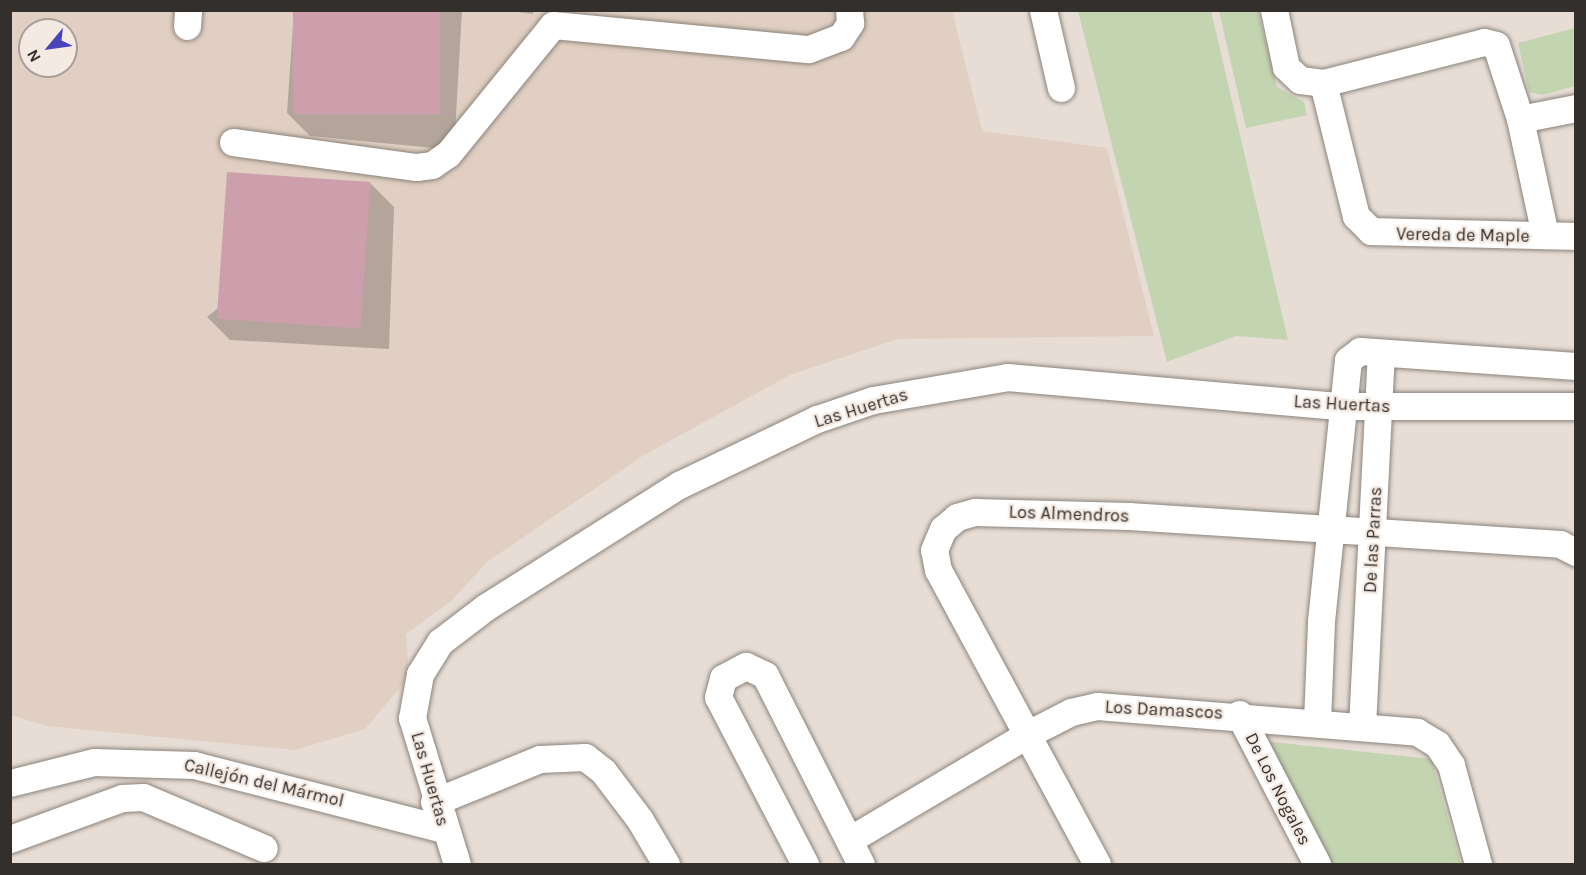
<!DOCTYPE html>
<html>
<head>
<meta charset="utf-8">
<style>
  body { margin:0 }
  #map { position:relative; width:1586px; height:875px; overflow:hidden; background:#e7ddd5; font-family:Karla,sans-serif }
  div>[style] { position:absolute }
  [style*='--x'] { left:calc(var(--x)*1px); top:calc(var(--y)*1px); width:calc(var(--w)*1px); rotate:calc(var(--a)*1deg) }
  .built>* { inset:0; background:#e0cfc2 }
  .green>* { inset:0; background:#c3d4b1 }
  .shadow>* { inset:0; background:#0003 }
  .building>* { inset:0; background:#cd9eac; transform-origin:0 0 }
  .roads { filter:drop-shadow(0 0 2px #8c837b) drop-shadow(0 0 2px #8c837b) }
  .minor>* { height:27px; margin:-13.5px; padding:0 13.5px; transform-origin:13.5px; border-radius:13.5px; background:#fff }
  span { translate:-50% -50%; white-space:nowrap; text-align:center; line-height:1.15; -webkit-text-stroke:4.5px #f5eae2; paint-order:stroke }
  .street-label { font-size:18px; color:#332f2c }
  .frame { position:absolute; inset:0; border:12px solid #332f2c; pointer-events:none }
  .north { position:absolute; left:18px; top:18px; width:60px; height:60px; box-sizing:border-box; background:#f5eae2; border:2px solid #a79f99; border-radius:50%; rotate:241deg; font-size:16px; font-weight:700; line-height:24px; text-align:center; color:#332f2c }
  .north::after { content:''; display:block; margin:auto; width:21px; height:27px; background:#4844ba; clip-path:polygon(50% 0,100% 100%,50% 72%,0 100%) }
</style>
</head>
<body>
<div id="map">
  <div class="built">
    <div style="clip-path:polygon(evenodd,10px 11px,952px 11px,982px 131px,1107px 148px,1154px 336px,898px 339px,790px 375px,644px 455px,487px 562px,451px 601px,406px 634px,409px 677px,365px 729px,295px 750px,47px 726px,11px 715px,10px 11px,30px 30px,66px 30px,66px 66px,30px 66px,30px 30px)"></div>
  </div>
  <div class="green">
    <div style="clip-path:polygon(1078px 11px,1211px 11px,1288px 340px,1236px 336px,1167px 362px)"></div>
    <div style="clip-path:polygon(1219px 11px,1258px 11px,1277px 87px,1304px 102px,1307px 115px,1246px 128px)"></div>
    <div style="clip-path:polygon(1575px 28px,1575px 86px,1542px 95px,1529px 92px,1518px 43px)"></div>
    <div style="clip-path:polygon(1262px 741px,1431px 759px,1461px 864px,1331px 864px)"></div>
  </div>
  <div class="shadow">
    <div style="clip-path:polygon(294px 10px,462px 10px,454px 150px,310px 136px,287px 113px)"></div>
    <div style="clip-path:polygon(502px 10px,533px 10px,533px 14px)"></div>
    <div style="clip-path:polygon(371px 184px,394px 207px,389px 349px,230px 340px,207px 317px)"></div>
  </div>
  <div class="building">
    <div style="left:293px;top:10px;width:147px;height:104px"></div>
    <div style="left:227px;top:172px;width:144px;height:147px;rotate:4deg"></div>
  </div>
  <div class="roads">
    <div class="minor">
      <div style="--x:1043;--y:10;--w:80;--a:77"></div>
      <div style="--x:1274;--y:10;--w:58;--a:78.1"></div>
      <div style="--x:1286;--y:67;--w:19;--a:43"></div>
      <div style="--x:1300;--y:80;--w:23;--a:7"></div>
      <div style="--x:1323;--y:83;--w:137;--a:76.1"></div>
      <div style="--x:1356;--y:216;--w:21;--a:45"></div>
      <div style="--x:1371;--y:231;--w:205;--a:1.4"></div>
      <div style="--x:187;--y:26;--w:16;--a:-86"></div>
      <div style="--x:1323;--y:83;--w:166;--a:-14.3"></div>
      <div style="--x:1484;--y:42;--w:12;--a:14"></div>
      <div style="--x:1496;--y:45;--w:78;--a:72"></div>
      <div style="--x:1520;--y:119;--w:119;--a:77.8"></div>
      <div style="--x:1520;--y:119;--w:57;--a:-11.1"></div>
      <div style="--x:233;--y:142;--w:185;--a:7.8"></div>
      <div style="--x:416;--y:167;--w:16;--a:-7"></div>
      <div style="--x:432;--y:165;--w:19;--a:-35"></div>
      <div style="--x:448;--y:154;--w:166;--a:-50.9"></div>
      <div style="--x:553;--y:25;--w:257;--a:5.4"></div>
      <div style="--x:809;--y:49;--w:34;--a:-21"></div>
      <div style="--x:841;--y:37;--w:17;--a:-57"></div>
      <div style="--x:850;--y:23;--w:13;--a:-94"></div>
      <div style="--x:1239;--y:714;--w:169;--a:62.5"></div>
      <div style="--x:1317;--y:722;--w:101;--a:-87.7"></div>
      <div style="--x:1321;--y:621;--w:262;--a:-84.1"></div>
      <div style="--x:1348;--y:360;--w:15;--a:-37"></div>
      <div style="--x:1360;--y:351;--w:217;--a:4"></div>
      <div style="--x:1362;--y:726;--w:372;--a:-87.1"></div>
      <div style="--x:10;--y:783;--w:87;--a:-14"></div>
      <div style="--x:94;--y:762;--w:100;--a:1.7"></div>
      <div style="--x:194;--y:765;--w:258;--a:14.4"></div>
      <div style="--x:434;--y:802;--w:114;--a:-22.1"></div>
      <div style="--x:540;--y:759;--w:45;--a:-2.5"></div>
      <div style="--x:585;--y:757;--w:23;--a:38"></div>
      <div style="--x:603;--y:771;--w:61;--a:52.9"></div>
      <div style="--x:640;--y:820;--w:51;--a:59.4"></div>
      <div style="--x:10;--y:839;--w:119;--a:-20.1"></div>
      <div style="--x:122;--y:798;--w:21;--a:-3"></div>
      <div style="--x:143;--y:797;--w:131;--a:22.9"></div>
      <div style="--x:849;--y:840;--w:208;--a:-30.6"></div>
      <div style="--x:1028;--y:734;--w:48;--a:-27.1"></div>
      <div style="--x:1071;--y:712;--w:27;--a:-13"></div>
      <div style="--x:1097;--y:706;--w:321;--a:4.6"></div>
      <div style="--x:1417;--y:732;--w:23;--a:31"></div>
      <div style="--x:1437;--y:744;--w:25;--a:56"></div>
      <div style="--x:1451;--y:765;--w:103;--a:74.7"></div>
      <div style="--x:457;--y:864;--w:153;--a:-107.1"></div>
      <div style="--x:412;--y:718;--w:45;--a:-79.7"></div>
      <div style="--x:420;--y:674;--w:38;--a:-58"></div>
      <div style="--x:440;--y:642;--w:58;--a:-37.3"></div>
      <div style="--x:486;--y:607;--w:228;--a:-32.3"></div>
      <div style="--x:679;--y:485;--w:153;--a:-25.6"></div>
      <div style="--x:817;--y:419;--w:59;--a:-18.7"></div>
      <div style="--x:873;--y:400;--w:136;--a:-9.7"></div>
      <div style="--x:1007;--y:377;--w:335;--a:5"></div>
      <div style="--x:1341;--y:406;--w:235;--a:0"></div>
      <div style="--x:805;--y:864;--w:188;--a:-117.5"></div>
      <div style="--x:718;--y:697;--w:20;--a:-75"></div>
      <div style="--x:723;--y:678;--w:26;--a:-28"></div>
      <div style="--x:746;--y:666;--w:21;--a:25"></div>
      <div style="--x:765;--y:675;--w:212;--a:63.1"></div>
      <div style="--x:1097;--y:864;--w:334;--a:-118.4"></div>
      <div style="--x:938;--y:570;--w:20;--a:-101"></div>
      <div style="--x:934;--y:550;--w:23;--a:-67"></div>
      <div style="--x:943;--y:529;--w:18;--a:-41"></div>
      <div style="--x:957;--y:517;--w:19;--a:-16"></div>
      <div style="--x:975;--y:512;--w:154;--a:1.5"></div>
      <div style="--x:1129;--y:516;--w:432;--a:3.7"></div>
      <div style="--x:1560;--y:544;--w:18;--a:27"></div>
    </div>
  </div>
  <div class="street-label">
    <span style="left:1463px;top:235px;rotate:1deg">Vereda de Maple</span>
    <span style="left:1342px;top:404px;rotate:3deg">Las Huertas</span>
    <span style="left:861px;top:408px;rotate:-17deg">Las Huertas</span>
    <span style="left:1069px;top:514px;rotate:2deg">Los Almendros</span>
    <span style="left:1373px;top:540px;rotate:-87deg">De las Parras</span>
    <span style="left:1164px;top:710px;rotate:3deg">Los Damascos</span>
    <span style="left:430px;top:779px;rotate:74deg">Las Huertas</span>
    <span style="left:264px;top:783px;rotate:13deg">Callejón del Mármol</span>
    <span style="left:1278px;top:789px;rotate:63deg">De Los Nogales</span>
  </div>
  <div class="frame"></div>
  <div class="north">N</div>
</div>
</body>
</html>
